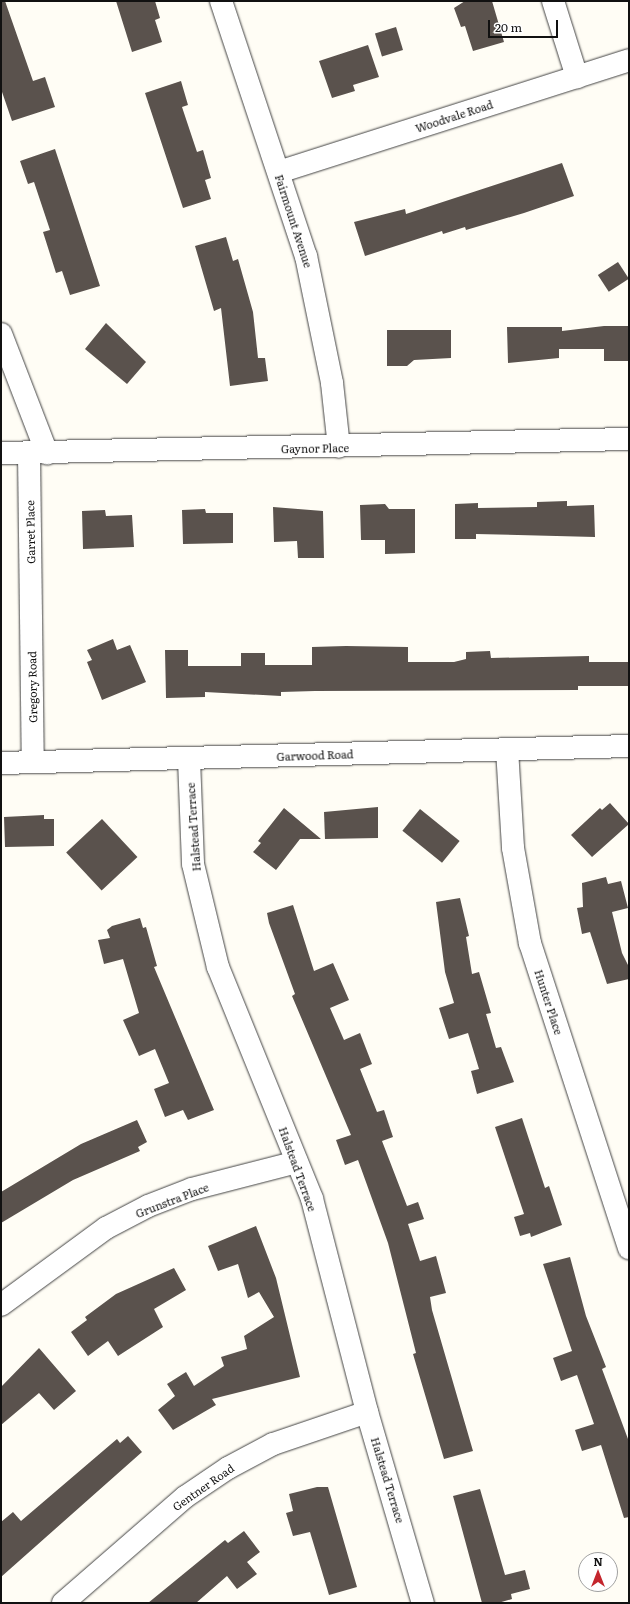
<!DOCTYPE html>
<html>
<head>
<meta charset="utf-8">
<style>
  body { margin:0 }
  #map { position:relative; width:630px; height:1604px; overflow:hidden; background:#fffdf5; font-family:Literata,serif }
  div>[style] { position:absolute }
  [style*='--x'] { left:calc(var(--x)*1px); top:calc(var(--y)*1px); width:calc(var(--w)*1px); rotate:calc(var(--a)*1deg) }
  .building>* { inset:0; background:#5a524d; transform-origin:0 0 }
  .roads { filter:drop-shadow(0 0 1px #444) drop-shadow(0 0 1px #444) }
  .street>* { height:22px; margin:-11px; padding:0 11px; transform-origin:11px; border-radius:11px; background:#fff }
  span { translate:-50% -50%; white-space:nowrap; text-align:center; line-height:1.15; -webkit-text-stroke:4px #fff; paint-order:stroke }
  .street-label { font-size:11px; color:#111 }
  .frame { position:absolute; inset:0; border:2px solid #111; pointer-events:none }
  .north { position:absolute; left:578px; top:1552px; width:40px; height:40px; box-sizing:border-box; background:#fff; border:1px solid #a0a0a0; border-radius:50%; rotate:0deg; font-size:11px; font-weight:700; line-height:16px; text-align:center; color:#111 }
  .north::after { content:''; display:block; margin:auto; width:14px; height:18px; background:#c4262e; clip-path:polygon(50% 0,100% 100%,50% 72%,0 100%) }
  .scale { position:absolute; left:488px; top:20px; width:70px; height:18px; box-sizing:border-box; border:2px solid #111; border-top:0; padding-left:5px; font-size:12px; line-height:14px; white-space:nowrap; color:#111; -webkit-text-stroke:3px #fff; paint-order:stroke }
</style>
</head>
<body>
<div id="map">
  <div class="building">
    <div style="clip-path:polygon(1px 1px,5px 1px,33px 81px,45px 77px,55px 107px,12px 121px,1px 89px)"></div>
    <div style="clip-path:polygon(116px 1px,155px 1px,160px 18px,155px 20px,162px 42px,132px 52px)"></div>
    <div style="clip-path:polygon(465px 1px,492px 1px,504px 42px,473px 51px,465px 26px,461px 27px,454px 8px)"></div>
    <div style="left:396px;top:27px;width:24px;height:22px;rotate:73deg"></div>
    <div style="clip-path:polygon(368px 45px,379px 77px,353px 85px,355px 91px,332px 98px,319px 61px)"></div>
    <div style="clip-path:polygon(181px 81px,188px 105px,182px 107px,197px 152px,203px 150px,211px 178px,205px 180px,211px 199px,183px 208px,145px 93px)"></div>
    <div style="clip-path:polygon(55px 149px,100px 286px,70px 295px,62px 271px,56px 273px,43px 232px,50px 230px,34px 182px,28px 184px,20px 161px)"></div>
    <div style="clip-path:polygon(562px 163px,574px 196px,524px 213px,466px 230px,465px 227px,443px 234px,442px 231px,365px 256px,354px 222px,405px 209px,406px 214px)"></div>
    <div style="clip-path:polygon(226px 237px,233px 261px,238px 259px,253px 312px,258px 358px,265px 358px,268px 381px,230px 386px,221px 308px,214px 311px,195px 246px)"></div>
    <div style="left:618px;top:262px;width:20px;height:24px;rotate:57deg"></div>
    <div style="clip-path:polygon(106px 323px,146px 362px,127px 384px,85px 349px)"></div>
    <div style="clip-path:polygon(604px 326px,629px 326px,628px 361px,604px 361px,604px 349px,559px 349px,559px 358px,508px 363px,507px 327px,562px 327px,562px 331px)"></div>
    <div style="clip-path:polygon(387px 330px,451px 330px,451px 358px,414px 360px,407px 366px,387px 366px)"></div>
    <div style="clip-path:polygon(567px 501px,567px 506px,594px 505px,595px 537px,476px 534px,476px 539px,455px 539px,455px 504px,478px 503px,478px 508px,537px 507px,537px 502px)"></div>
    <div style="clip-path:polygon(385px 504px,389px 509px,415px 509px,415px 553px,385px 554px,385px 540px,361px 540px,360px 505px)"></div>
    <div style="clip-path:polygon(273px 507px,323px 511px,324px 558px,298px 558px,297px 541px,274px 542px)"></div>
    <div style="clip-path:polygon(205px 509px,206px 513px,233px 513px,233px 543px,183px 544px,182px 510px)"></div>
    <div style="clip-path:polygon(105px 510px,106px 516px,132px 515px,134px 547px,83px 549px,82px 511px)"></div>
    <div style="clip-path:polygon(113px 639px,117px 650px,130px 645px,146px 682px,102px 700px,87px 662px,92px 660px,87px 650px)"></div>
    <div style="clip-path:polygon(346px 646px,408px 647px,408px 662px,454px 662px,466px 659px,466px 652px,490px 651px,491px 658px,589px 656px,589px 662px,629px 662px,629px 686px,578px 686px,578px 690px,315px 691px,281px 692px,281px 696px,205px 692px,205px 697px,166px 698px,165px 650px,188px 650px,188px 666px,241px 666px,241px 653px,265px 653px,265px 665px,312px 665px,312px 647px)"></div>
    <div style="clip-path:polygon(610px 803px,629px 824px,592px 857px,571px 835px,600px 808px,602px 810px)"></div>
    <div style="clip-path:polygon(378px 807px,378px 838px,325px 839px,324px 812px)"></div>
    <div style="clip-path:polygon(284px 808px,321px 839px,300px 839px,276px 870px,253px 852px,261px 843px,258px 841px)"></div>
    <div style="left:420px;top:809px;width:51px;height:28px;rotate:39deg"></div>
    <div style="clip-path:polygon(44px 815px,44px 819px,54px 819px,54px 846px,5px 847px,4px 817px)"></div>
    <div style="left:102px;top:819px;width:52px;height:49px;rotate:47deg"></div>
    <div style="clip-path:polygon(606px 877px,608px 884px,621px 881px,628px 908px,612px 912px,622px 953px,629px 967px,629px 979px,607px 984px,590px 932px,582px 934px,577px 908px,583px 907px,582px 883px)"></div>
    <div style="clip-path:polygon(460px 898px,469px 936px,466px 937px,472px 974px,479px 972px,491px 1013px,486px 1014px,496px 1048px,501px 1047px,514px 1082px,477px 1094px,471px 1071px,479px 1069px,468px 1033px,449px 1039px,439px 1008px,454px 1003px,445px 972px,436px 902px)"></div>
    <div style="clip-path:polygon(293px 905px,314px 971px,333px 963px,349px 1000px,330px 1008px,344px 1040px,360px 1033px,372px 1064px,360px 1069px,377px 1112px,384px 1110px,393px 1137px,382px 1141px,407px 1206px,418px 1202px,424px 1219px,408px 1224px,420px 1261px,436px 1256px,446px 1293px,430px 1297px,432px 1310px,473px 1451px,444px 1459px,413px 1354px,416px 1353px,388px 1243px,358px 1160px,345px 1165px,336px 1140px,351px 1135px,292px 996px,295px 994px,269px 923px,267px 913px)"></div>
    <div style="clip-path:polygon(140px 918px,143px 928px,146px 927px,157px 966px,154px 967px,214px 1110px,188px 1120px,183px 1110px,165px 1117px,154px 1089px,169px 1083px,155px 1049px,139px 1056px,123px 1020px,139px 1013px,123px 959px,104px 964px,98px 940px,110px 938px,107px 930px,112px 926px)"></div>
    <div style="clip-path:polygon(522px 1118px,545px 1188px,549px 1186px,562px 1225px,531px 1237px,530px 1233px,520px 1236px,514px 1217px,524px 1214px,495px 1127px)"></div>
    <div style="clip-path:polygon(137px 1120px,147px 1142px,138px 1147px,140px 1151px,73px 1180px,1px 1223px,1px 1192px,81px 1144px)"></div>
    <div style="clip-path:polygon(256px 1226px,276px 1278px,300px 1377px,212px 1399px,216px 1405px,173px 1430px,158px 1410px,175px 1396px,167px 1384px,186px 1372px,194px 1386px,224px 1366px,221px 1357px,247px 1349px,244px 1336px,274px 1317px,259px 1292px,248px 1298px,238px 1264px,218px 1271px,208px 1246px)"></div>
    <div style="clip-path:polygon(570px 1257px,586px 1316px,606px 1367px,602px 1369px,628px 1439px,629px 1517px,624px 1518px,601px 1445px,582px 1451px,575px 1430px,594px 1424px,577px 1375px,561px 1381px,553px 1358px,572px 1351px,543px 1264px)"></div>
    <div style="clip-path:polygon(174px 1268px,186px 1290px,154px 1309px,163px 1327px,118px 1356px,108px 1341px,88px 1356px,71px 1332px,87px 1320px,85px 1317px,116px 1294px)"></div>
    <div style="clip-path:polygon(39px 1348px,76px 1391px,54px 1410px,39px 1393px,1px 1425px,1px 1387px)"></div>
    <div style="clip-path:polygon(128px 1436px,142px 1452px,1px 1577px,1px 1522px,13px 1512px,21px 1521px,117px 1439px,120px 1443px)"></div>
    <div style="clip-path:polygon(317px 1487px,328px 1487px,357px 1587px,329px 1595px,310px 1532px,293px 1536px,286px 1513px,293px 1511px,289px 1494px)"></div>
    <div style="clip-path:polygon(480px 1489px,505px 1575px,525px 1570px,530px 1589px,511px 1594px,512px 1599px,498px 1603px,482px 1603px,453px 1496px)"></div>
    <div style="clip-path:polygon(244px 1531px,260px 1552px,247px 1562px,257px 1574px,237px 1589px,227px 1576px,196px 1603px,148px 1603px,225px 1540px,228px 1543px)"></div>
  </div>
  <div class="roads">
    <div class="street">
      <div style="--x:221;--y:1;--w:269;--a:71.6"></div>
      <div style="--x:306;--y:256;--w:130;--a:78.4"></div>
      <div style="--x:332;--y:383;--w:64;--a:83.8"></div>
      <div style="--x:553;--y:1;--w:80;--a:72.5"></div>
      <div style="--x:279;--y:172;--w:367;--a:-17.7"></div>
      <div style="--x:1;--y:334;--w:128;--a:68.9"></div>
      <div style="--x:1;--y:453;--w:628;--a:-1.28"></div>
      <div style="--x:29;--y:453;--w:309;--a:89.3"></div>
      <div style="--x:507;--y:749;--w:99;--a:86.5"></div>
      <div style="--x:513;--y:848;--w:97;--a:79.9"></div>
      <div style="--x:530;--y:943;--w:321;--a:72"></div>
      <div style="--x:189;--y:759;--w:105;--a:87.8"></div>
      <div style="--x:193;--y:864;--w:106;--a:76.4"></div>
      <div style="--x:218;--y:967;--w:250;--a:67.9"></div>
      <div style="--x:312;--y:1199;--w:220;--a:75.5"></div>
      <div style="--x:367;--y:1412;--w:199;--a:73.7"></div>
      <div style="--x:1;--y:763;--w:628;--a:-1.55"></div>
      <div style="--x:1;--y:1305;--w:130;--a:-36.3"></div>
      <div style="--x:106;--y:1228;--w:47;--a:-27.6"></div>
      <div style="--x:148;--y:1206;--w:47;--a:-21.1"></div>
      <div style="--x:192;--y:1189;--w:108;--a:-14.4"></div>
      <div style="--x:63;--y:1603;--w:162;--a:-41"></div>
      <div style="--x:185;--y:1497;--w:52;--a:-34"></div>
      <div style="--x:228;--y:1468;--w:51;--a:-28.1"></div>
      <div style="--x:273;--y:1444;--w:99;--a:-18.8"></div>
    </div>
  </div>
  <div class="street-label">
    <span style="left:454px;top:116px;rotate:-18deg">Woodvale Road</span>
    <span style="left:294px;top:221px;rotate:72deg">Fairmount Avenue</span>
    <span style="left:315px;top:448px;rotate:-1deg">Gaynor Place</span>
    <span style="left:30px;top:532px;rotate:-91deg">Garret Place</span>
    <span style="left:32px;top:687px;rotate:-91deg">Gregory Road</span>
    <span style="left:315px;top:755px;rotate:-2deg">Garwood Road</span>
    <span style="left:193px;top:827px;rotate:-94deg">Halstead Terrace</span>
    <span style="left:549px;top:1002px;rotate:72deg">Hunter Place</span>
    <span style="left:298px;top:1169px;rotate:70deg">Halstead Terrace</span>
    <span style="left:172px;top:1200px;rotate:-21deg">Grunstra Place</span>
    <span style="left:388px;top:1480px;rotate:73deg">Halstead Terrace</span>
    <span style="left:203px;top:1487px;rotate:-35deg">Gentner Road</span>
  </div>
  <div class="frame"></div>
  <div class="north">N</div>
  <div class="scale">20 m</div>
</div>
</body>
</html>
